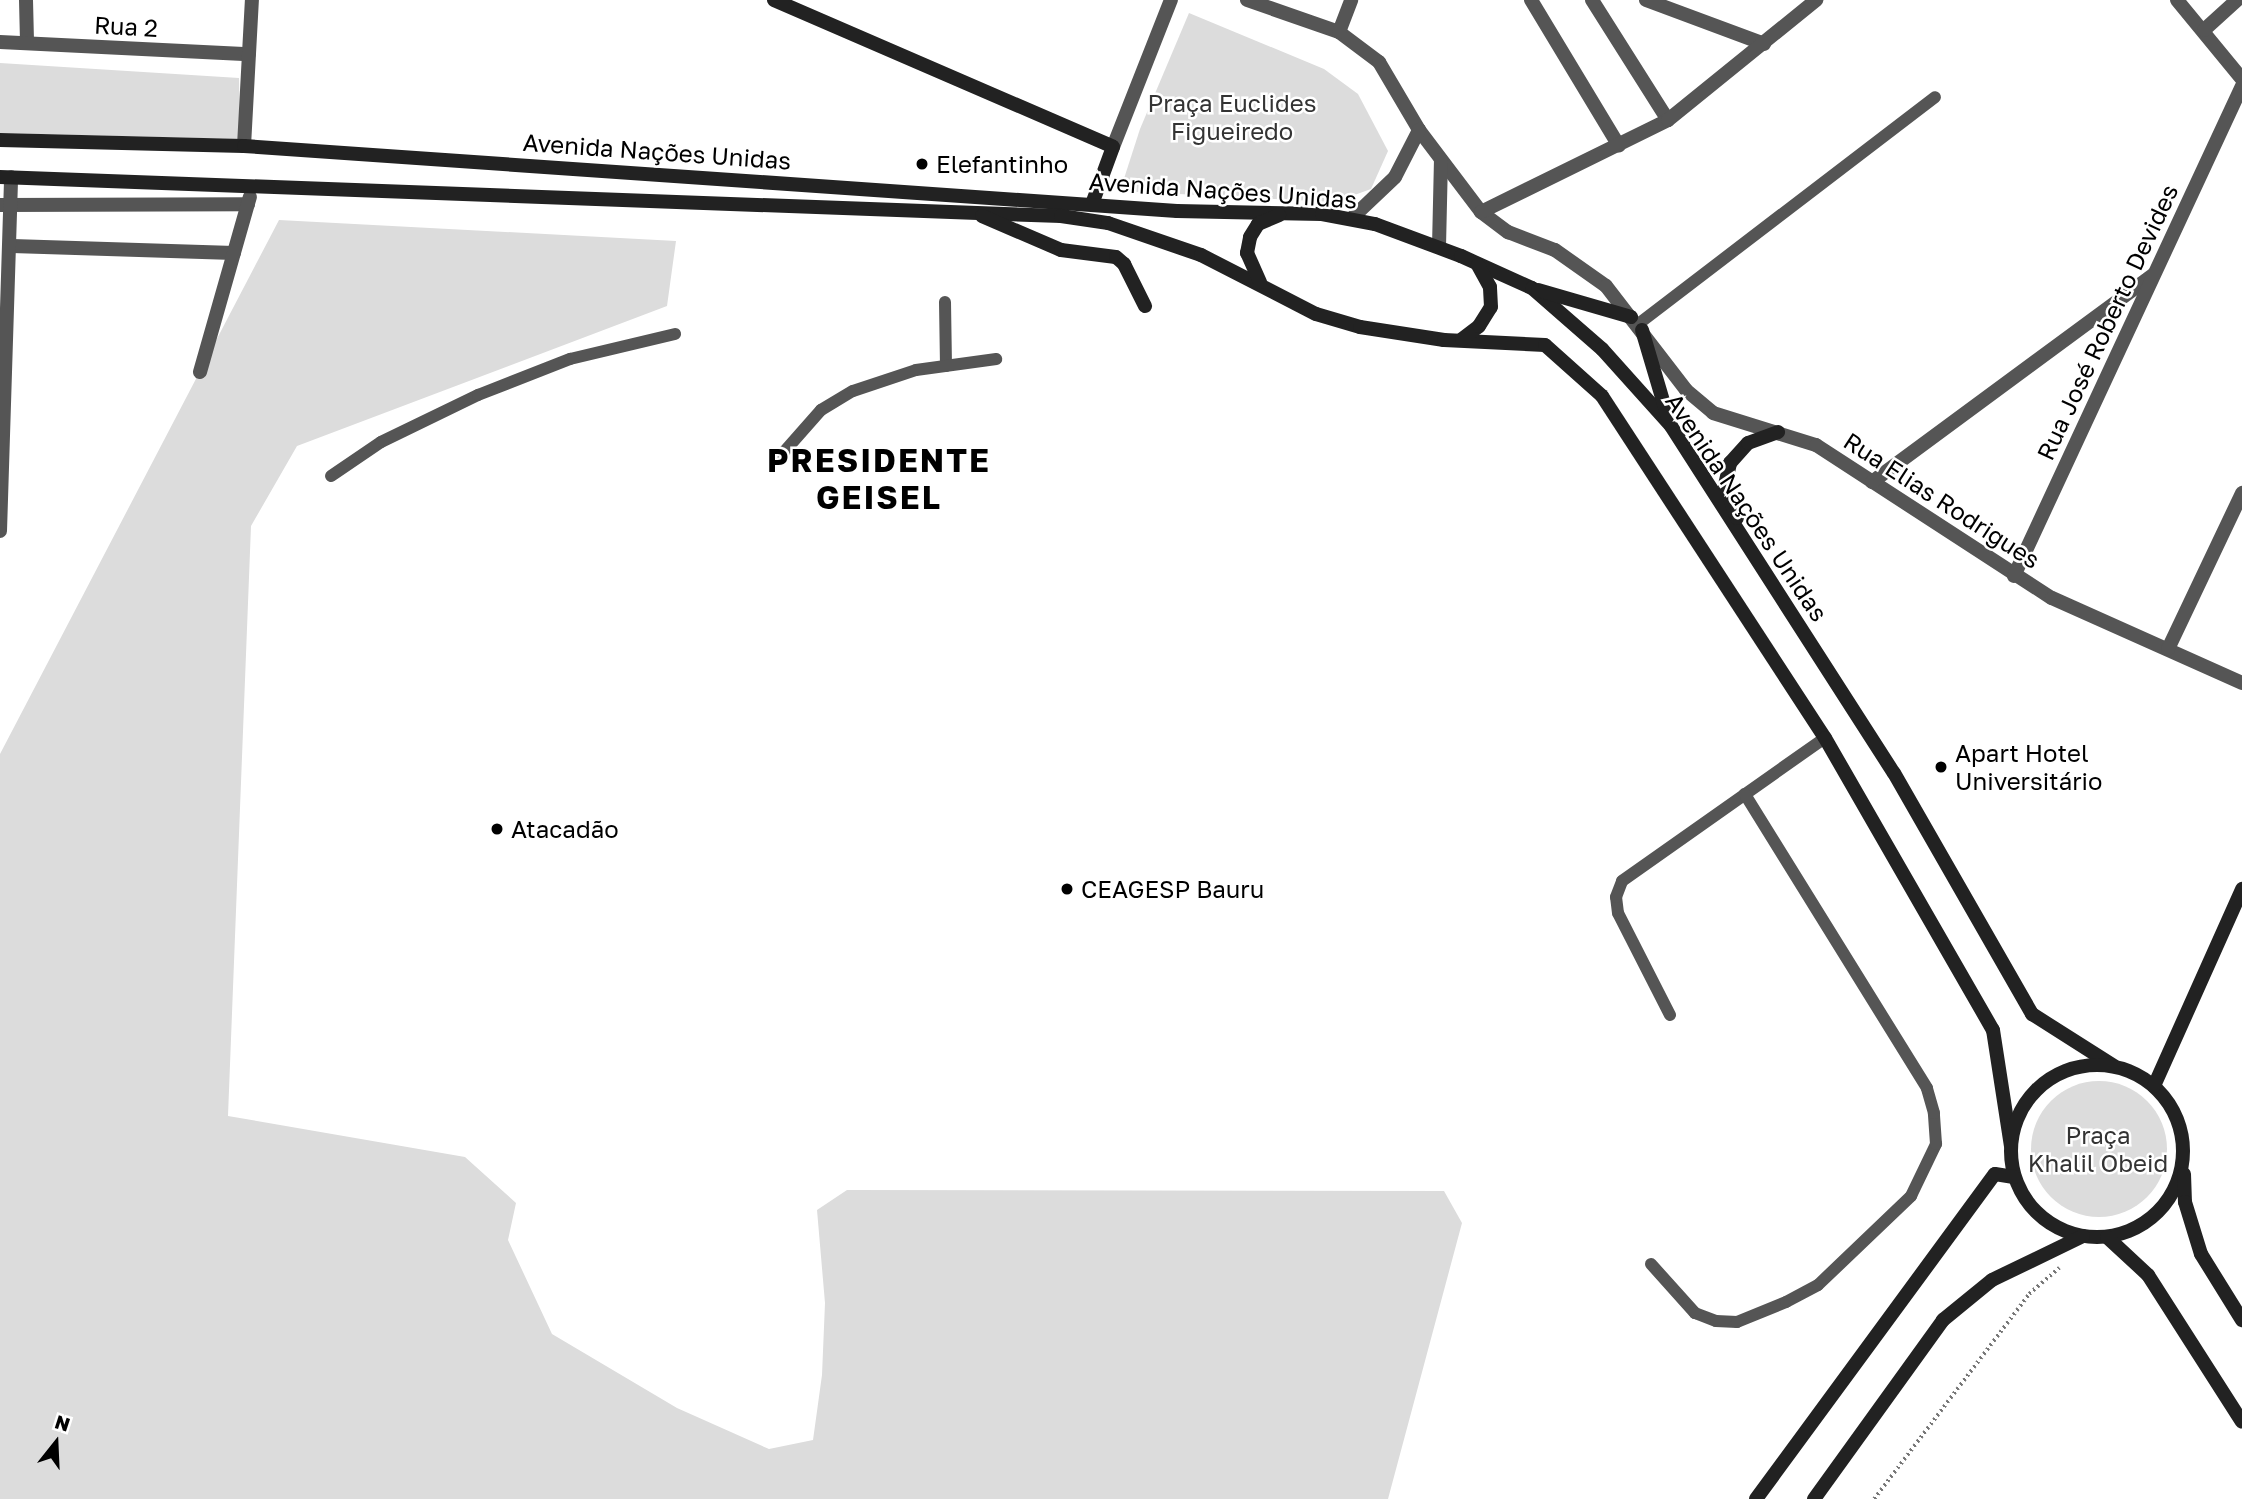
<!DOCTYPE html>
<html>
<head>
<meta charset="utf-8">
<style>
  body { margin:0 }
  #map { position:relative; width:2242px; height:1499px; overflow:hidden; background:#fff; font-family:"Golos Text",sans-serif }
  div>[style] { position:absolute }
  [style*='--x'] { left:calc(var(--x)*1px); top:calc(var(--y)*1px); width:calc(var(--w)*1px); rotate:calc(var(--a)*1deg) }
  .green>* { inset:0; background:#dcdcdc }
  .round { border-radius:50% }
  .path>* { height:3.5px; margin-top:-1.75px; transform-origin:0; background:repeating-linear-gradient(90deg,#777 0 2px,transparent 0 5.5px) }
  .lane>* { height:12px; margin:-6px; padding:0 6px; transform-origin:6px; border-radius:6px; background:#555 }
  .street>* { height:14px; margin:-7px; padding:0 7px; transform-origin:7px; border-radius:7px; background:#555 }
  .secondary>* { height:14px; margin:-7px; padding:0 7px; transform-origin:7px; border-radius:7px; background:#222 }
  .secondary>.ring { margin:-7px; padding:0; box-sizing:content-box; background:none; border:14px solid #222; border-radius:50% }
  .dots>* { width:19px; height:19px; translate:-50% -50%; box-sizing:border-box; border:4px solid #fff; border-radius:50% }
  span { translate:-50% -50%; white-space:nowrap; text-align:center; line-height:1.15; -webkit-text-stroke:5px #fff; paint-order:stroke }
  .street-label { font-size:24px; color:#000 }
  .park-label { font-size:24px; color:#333 }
  .poi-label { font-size:24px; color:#000 }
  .left { translate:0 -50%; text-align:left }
  .district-label { font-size:32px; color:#000; font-weight:700; letter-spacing:2px }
  .north { position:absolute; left:21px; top:1408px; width:70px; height:70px; -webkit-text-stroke:5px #fff; paint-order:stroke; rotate:18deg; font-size:19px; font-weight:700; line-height:28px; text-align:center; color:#000 }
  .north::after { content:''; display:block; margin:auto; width:24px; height:32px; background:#000; clip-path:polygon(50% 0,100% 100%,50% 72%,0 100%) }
</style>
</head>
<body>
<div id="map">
  <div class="green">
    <div style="clip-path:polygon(1189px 13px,1324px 69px,1358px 94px,1388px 151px,1371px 189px,1335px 202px,1120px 191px,1140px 129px)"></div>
    <div style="clip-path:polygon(0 63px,239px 78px,240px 139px,0 133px)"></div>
    <div style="clip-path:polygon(279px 220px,676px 241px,667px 306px,297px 446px,251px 526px,228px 1116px,465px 1157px,516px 1203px,508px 1240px,552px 1334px,677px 1408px,769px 1449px,813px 1440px,822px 1375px,825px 1303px,817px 1210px,847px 1190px,1444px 1191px,1462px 1223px,1388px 1499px,0 1499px,0 754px)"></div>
    <div class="round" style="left:2031px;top:1081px;width:136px;height:136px"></div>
  </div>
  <div class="path">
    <div style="--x:1874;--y:1499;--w:257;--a:-52.9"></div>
    <div style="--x:2029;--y:1294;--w:40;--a:-41"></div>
  </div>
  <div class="lane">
    <div style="--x:945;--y:302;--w:64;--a:89.1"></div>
    <div style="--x:1637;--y:325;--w:375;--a:-37.4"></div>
    <div style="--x:776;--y:461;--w:68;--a:-48.6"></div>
    <div style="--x:821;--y:410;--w:37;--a:-31"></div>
    <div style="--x:853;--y:391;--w:66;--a:-18.4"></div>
    <div style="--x:916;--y:370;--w:81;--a:-7.8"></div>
    <div style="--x:331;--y:476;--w:60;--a:-34.2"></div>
    <div style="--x:381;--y:442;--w:108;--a:-25.9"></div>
    <div style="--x:478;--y:395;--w:99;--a:-21.4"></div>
    <div style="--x:570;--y:359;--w:108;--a:-13.4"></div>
    <div style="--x:1670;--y:1015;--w:114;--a:-117"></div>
    <div style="--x:1618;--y:913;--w:16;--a:-97"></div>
    <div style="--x:1616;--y:897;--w:17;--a:-69"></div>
    <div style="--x:1622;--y:881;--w:248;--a:-35.2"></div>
    <div style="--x:1651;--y:1264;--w:66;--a:48.1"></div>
    <div style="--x:1695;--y:1313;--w:22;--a:21"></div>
    <div style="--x:1716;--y:1321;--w:21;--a:3"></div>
    <div style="--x:1737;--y:1322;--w:53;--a:-22.2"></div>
    <div style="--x:1786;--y:1302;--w:36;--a:-28"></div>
    <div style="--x:1818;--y:1285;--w:129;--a:-43.7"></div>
    <div style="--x:1911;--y:1196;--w:58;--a:-64.3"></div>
    <div style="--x:1936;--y:1144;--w:31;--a:-94"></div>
    <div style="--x:1934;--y:1113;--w:26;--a:-106"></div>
    <div style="--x:1927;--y:1088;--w:346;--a:-121.8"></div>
  </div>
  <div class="street">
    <div style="--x:26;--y:0;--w:42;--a:88.6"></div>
    <div style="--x:1247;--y:0;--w:97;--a:19.2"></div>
    <div style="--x:1339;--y:32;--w:50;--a:36.9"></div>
    <div style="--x:1379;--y:62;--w:79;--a:59.5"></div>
    <div style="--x:1419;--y:130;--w:103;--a:52.9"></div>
    <div style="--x:1481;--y:212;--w:34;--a:37"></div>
    <div style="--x:1508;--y:232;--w:50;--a:21"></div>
    <div style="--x:1555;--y:250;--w:62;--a:35.2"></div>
    <div style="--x:1606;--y:286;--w:131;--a:52.4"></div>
    <div style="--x:1686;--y:390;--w:35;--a:40"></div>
    <div style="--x:1713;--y:413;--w:108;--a:17.3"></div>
    <div style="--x:1816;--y:445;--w:281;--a:33"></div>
    <div style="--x:2052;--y:598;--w:208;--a:24.1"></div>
    <div style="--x:1531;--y:0;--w:170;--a:58.9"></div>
    <div style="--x:1592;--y:0;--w:142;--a:57.7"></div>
    <div style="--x:1646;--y:0;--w:126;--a:20.4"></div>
    <div style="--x:2177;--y:0;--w:102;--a:50.6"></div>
    <div style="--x:2204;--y:30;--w:45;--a:-42.3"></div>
    <div style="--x:1339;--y:32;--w:34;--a:-69"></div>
    <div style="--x:0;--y:42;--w:249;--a:2.8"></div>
    <div style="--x:244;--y:146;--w:146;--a:-86.9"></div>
    <div style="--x:1113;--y:147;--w:158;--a:-68.5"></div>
    <div style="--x:0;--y:205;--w:248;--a:-0.2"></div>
    <div style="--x:1481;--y:212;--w:208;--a:-26.2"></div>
    <div style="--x:1668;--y:120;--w:191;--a:-39"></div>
    <div style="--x:1352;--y:218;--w:59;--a:-43.6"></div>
    <div style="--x:1395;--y:177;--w:53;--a:-62.9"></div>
    <div style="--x:12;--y:246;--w:222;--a:1.8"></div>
    <div style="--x:1439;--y:247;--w:87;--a:-88.7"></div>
    <div style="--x:200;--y:372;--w:182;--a:-74.1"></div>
    <div style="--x:1872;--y:482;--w:350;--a:-36.4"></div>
    <div style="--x:0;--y:531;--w:354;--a:-88.2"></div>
    <div style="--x:2014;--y:576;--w:540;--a:-65.05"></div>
    <div style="--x:2168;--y:649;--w:173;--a:-64.6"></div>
  </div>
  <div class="secondary">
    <div style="--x:774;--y:0;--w:369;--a:23.4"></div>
    <div style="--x:1113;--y:147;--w:61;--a:110.2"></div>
    <div style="--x:0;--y:140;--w:244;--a:1.4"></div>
    <div style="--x:244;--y:146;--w:935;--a:3.99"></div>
    <div style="--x:1177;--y:211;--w:145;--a:1.2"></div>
    <div style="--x:1322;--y:214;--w:54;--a:10.7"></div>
    <div style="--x:1375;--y:224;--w:92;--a:20.4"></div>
    <div style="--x:1461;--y:256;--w:78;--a:24.3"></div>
    <div style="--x:1532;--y:288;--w:93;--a:41.1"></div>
    <div style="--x:1602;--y:349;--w:103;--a:48.1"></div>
    <div style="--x:1671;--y:426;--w:412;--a:57.3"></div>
    <div style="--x:1894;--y:773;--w:278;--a:60.2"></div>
    <div style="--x:2032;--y:1014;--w:97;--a:32.4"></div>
    <div style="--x:0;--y:177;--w:1062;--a:2.11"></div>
    <div style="--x:1061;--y:216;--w:48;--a:8.5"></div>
    <div style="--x:1108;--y:223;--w:98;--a:19"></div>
    <div style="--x:1201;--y:255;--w:129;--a:27.2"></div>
    <div style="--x:1316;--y:314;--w:46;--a:16.5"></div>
    <div style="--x:1360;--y:327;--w:85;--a:8.8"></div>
    <div style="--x:1444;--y:340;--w:101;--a:2.8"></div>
    <div style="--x:1545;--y:345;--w:76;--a:41.8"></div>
    <div style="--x:1602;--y:396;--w:408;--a:56.9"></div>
    <div style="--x:1825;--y:738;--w:337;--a:60.1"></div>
    <div style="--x:1993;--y:1030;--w:117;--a:81.2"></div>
    <div style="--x:982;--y:216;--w:86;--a:23.3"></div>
    <div style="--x:1061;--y:250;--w:55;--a:7.3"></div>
    <div style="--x:1116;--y:257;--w:11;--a:41"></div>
    <div style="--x:1124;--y:264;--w:47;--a:63.4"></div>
    <div style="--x:1260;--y:282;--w:32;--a:-114"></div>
    <div style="--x:1247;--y:253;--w:16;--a:-79"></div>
    <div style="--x:1250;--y:237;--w:15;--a:-58"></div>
    <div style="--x:1258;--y:224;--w:23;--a:-23"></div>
    <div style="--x:1538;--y:290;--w:97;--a:16.2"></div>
    <div style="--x:1642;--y:330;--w:95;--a:73.5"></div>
    <div style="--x:1462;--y:339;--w:21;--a:-37"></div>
    <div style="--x:1479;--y:326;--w:22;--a:-58"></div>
    <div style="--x:1491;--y:307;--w:20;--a:-93"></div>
    <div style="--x:1490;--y:287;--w:25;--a:-119"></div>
    <div style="--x:1737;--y:518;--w:35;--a:-110"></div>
    <div style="--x:1725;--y:485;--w:23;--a:-77"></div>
    <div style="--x:1730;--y:463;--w:27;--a:-48"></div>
    <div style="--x:1748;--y:443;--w:32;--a:-20"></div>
    <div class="ring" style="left:2011px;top:1065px;width:158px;height:158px"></div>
    <div style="--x:2154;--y:1086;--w:216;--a:-65.9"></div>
    <div style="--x:2184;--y:1174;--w:28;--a:88"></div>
    <div style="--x:2185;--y:1202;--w:54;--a:72.9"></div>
    <div style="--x:2201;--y:1254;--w:78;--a:58.2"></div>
    <div style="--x:2107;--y:1237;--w:56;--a:42.8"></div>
    <div style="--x:2148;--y:1275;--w:174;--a:57.4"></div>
    <div style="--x:1756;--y:1499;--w:403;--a:-53.7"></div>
    <div style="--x:1995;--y:1174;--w:19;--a:9"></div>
    <div style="--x:1814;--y:1499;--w:221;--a:-54.2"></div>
    <div style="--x:1943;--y:1320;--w:63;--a:-39.2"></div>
    <div style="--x:1992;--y:1280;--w:101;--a:-25.8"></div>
  </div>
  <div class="dots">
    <div style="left:922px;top:164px;background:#000"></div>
    <div style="left:1941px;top:767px;background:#000"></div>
    <div style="left:497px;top:829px;background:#000"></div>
    <div style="left:1067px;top:889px;background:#000"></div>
  </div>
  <div class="street-label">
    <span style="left:126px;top:26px;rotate:3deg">Rua 2</span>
    <span style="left:657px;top:151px;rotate:4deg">Avenida Nações Unidas</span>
    <span style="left:1223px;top:190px;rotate:4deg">Avenida Nações Unidas</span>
    <span style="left:2107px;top:322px;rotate:-65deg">Rua José Roberto Devides</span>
    <span style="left:1942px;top:500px;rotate:33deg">Rua Elias Rodrigues</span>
    <span style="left:1747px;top:507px;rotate:56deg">Avenida Nações Unidas</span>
  </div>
  <div class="park-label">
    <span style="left:1232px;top:117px">Praça Euclides<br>Figueiredo</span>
    <span style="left:2098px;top:1149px">Praça<br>Khalil Obeid</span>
  </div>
  <div class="poi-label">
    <span class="left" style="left:936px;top:164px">Elefantinho</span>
    <span class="left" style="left:1955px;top:767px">Apart Hotel<br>Universitário</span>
    <span class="left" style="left:511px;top:829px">Atacadão</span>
    <span class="left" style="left:1081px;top:889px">CEAGESP Bauru</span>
  </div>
  <div class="district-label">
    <span style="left:879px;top:479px">PRESIDENTE<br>GEISEL</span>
  </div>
  <div class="north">N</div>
</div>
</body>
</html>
